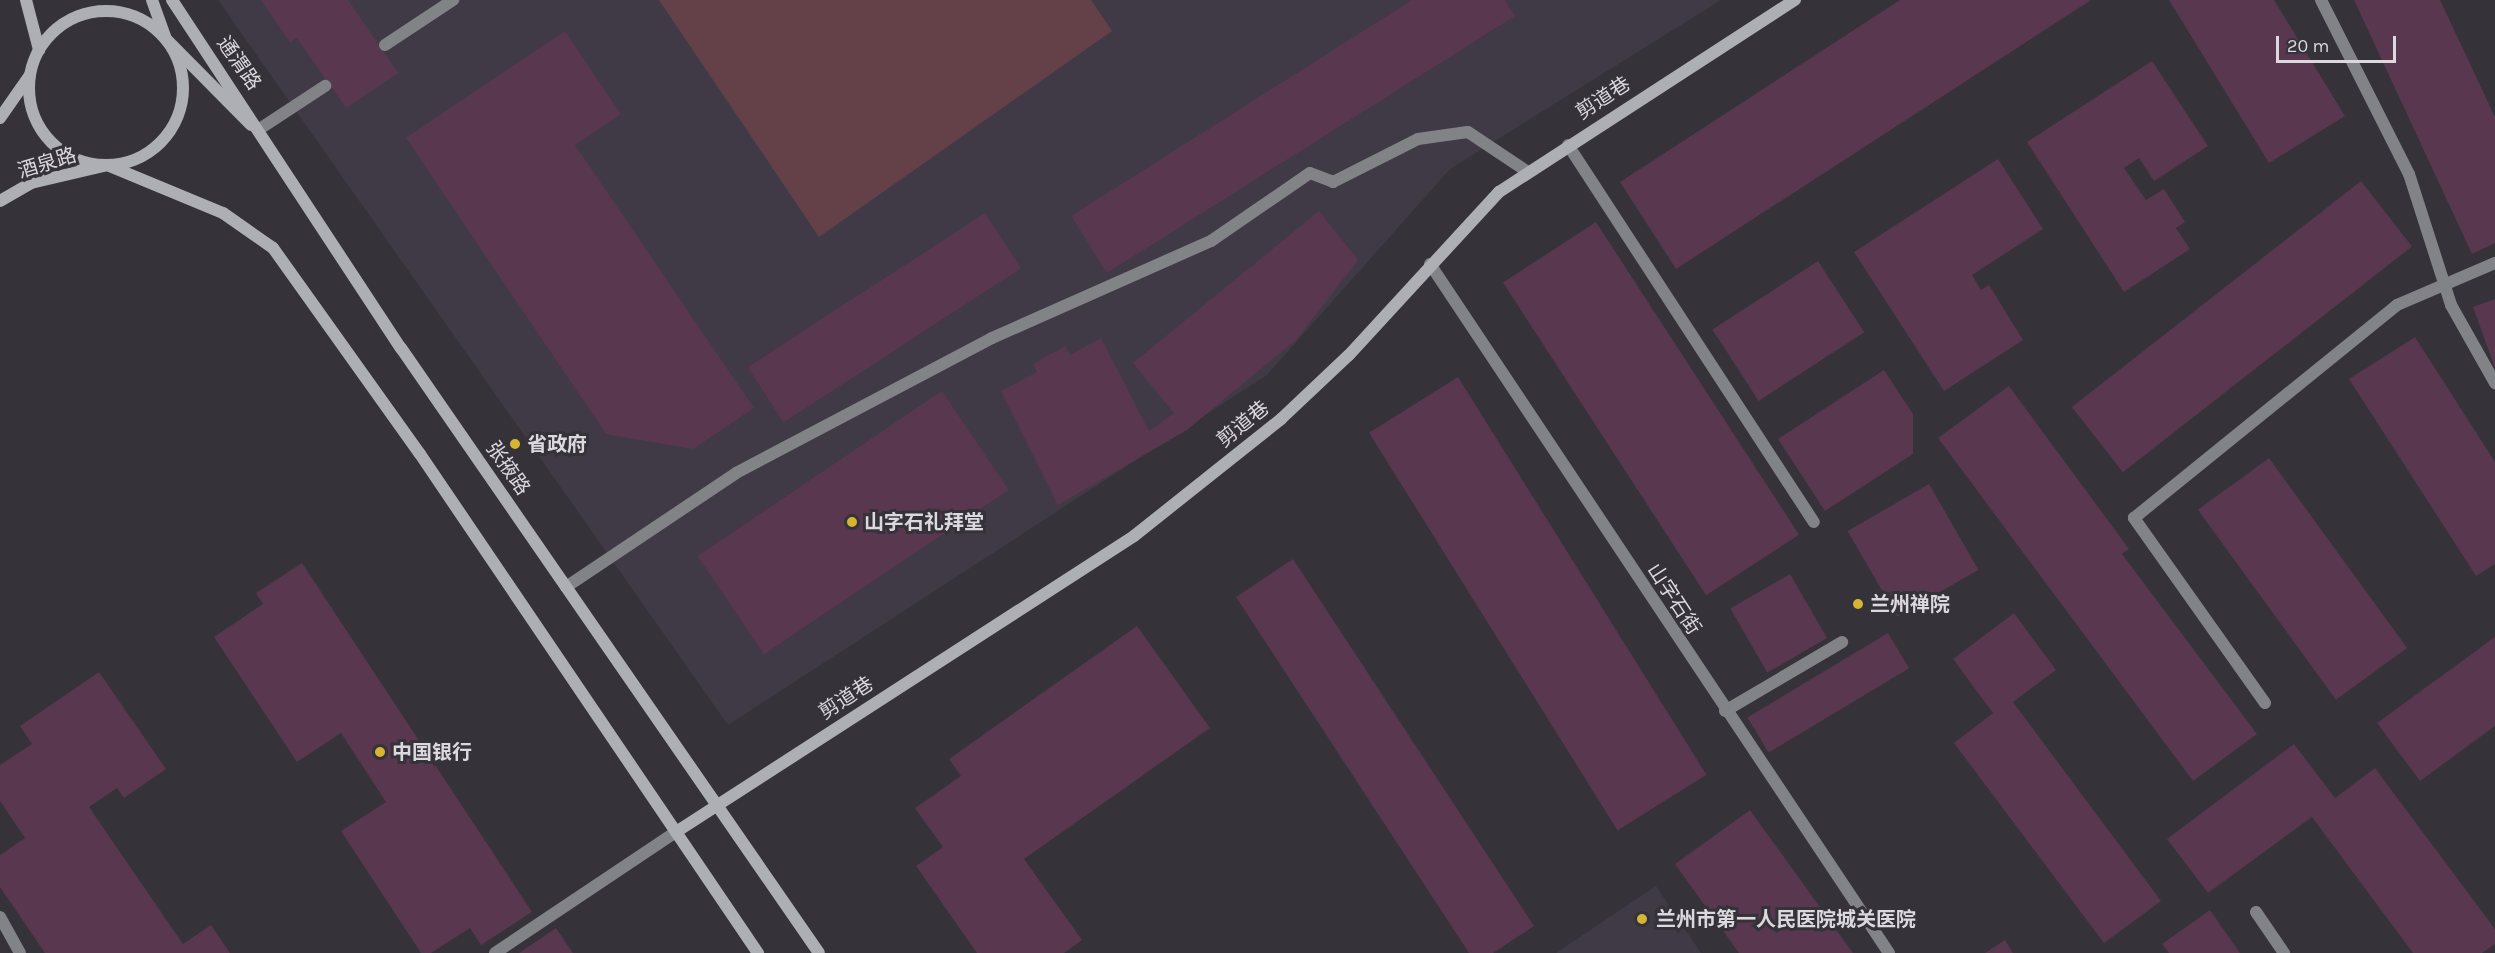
<!DOCTYPE html>
<html>
<head>
<meta charset="utf-8">
<style>
  body { margin:0 }
  #map { position:relative; width:2495px; height:953px; overflow:hidden; background:#353239; font-family:Karla,"Noto Sans SC",sans-serif }
  div>[style] { position:absolute }
  [style*='--x'] { left:calc(var(--x)*1px); top:calc(var(--y)*1px); width:calc(var(--w)*1px); rotate:calc(var(--a)*1deg) }
  .built>* { inset:0; background:#403a46 }
  .green>* { inset:0; background:#644148 }
  .building>* { inset:0; background:#58374f; transform-origin:0 0 }
  .lane>* { height:12px; margin:-6px; padding:0 6px; transform-origin:6px; border-radius:6px; background:#828387 }
  .secondary>* { height:12px; margin:-6px; padding:0 6px; transform-origin:6px; border-radius:6px; background:#aeafb5 }
  .secondary>.ring { margin:-6px; padding:0; box-sizing:content-box; background:none; border:12px solid #aeafb5; border-radius:50% }
  .dots>* { width:16px; height:16px; translate:-50% -50%; box-sizing:border-box; border:3px solid #353239; border-radius:50% }
  span { translate:-50% -50%; white-space:nowrap; text-align:center; line-height:1.15; -webkit-text-stroke:6px #353239; paint-order:stroke }
  .street-label { font-size:20px; color:#dbd9de }
  .poi-label { font-size:20px; color:#dbd9de; font-weight:700 }
  .left { translate:0 -50%; text-align:left }
  .scale { position:absolute; left:2276px; top:36px; width:120px; height:27px; box-sizing:border-box; border:3px solid #dbd9de; border-top:0; padding-left:8px; font-size:18px; line-height:21px; white-space:nowrap; color:#dbd9de; -webkit-text-stroke:4px #353239; paint-order:stroke }
</style>
</head>
<body>
<div id="map">
  <div class="built">
    <div style="clip-path:polygon(218px 0,1721px 0,1450px 169px,1267px 375px,728px 725px)"></div>
    <div style="clip-path:polygon(1656px 886px,1701px 953px,1556px 953px)"></div>
  </div>
  <div class="green">
    <div style="clip-path:polygon(659px 0,1091px 0,1112px 31px,819px 237px)"></div>
  </div>
  <div class="building">
    <div style="clip-path:polygon(261px 0,348px 0,398px 73px,346px 108px,297px 38px,290px 42px)"></div>
    <div style="clip-path:polygon(1412px 0,1505px 0,1515px 16px,1107px 273px,1071px 216px)"></div>
    <div style="clip-path:polygon(1900px 0,2091px 0,1676px 269px,1620px 182px)"></div>
    <div style="clip-path:polygon(2169px 0,2274px 0,2345px 116px,2269px 163px)"></div>
    <div style="clip-path:polygon(2354px 0,2440px 0,2495px 117px,2495px 243px,2472px 254px)"></div>
    <div style="clip-path:polygon(565px 31px,621px 114px,575px 145px,754px 408px,693px 449px,606px 434px,406px 138px)"></div>
    <div style="clip-path:polygon(2152px 61px,2208px 146px,2154px 181px,2139px 158px,2124px 168px,2146px 200px,2164px 189px,2185px 222px,2176px 228px,2190px 249px,2124px 292px,2027px 142px)"></div>
    <div style="clip-path:polygon(1998px 159px,2043px 229px,1972px 275px,1981px 290px,1989px 285px,2023px 340px,1944px 391px,1854px 252px)"></div>
    <div style="left:2361px;top:181px;width:83px;height:367px;rotate:52deg"></div>
    <div style="clip-path:polygon(1319px 211px,1358px 260px,1297px 339px,1187px 430px,1058px 505px,1001px 391px,1037px 372px,1033px 364px,1065px 346px,1070px 355px,1101px 338px,1149px 431px,1174px 413px,1133px 363px)"></div>
    <div style="left:985px;top:213px;width:66px;height:283px;rotate:57deg"></div>
    <div style="left:1596px;top:222px;width:373px;height:111px;rotate:57deg"></div>
    <div style="left:1818px;top:261px;width:85px;height:126px;rotate:57deg"></div>
    <div style="clip-path:polygon(2495px 299px,2495px 368px,2473px 307px)"></div>
    <div style="clip-path:polygon(2415px 337px,2495px 462px,2495px 564px,2476px 576px,2349px 379px)"></div>
    <div style="clip-path:polygon(1884px 370px,1913px 414px,1913px 454px,1825px 511px,1778px 439px)"></div>
    <div style="left:1458px;top:377px;width:469px;height:105px;rotate:58deg"></div>
    <div style="clip-path:polygon(2009px 386px,2129px 549px,2122px 554px,2257px 734px,2193px 781px,1938px 438px)"></div>
    <div style="left:942px;top:391px;width:119px;height:295px;rotate:56deg"></div>
    <div style="left:2269px;top:458px;width:235px;height:88px;rotate:54deg"></div>
    <div style="left:1929px;top:484px;width:99px;height:94px;rotate:60deg"></div>
    <div style="clip-path:polygon(1293px 559px,1534px 926px,1493px 953px,1469px 953px,1236px 597px)"></div>
    <div style="clip-path:polygon(302px 563px,532px 912px,481px 945px,470px 928px,431px 953px,421px 953px,341px 831px,386px 802px,341px 733px,297px 762px,214px 637px,263px 604px,256px 593px)"></div>
    <div style="left:1790px;top:574px;width:74px;height:69px;rotate:60deg"></div>
    <div style="clip-path:polygon(2014px 613px,2056px 670px,2013px 702px,2161px 901px,2104px 943px,1954px 743px,1993px 713px,1953px 659px)"></div>
    <div style="clip-path:polygon(1137px 626px,1210px 728px,1024px 859px,1082px 940px,1064px 953px,977px 953px,916px 866px,943px 847px,915px 808px,961px 776px,949px 759px)"></div>
    <div style="left:1888px;top:633px;width:41px;height:164px;rotate:59deg"></div>
    <div style="clip-path:polygon(2495px 637px,2495px 726px,2420px 781px,2377px 723px)"></div>
    <div style="clip-path:polygon(99px 672px,166px 769px,124px 798px,117px 788px,89px 807px,183px 944px,211px 925px,230px 953px,45px 953px,0 887px,0 855px,25px 838px,0 801px,0 765px,32px 744px,20px 726px)"></div>
    <div style="clip-path:polygon(2294px 744px,2335px 798px,2375px 768px,2495px 929px,2495px 944px,2482px 953px,2413px 953px,2312px 817px,2208px 893px,2167px 839px)"></div>
    <div style="clip-path:polygon(1750px 810px,1853px 953px,1739px 953px,1675px 864px)"></div>
    <div style="clip-path:polygon(2210px 910px,2240px 953px,2169px 953px,2162px 944px)"></div>
    <div style="clip-path:polygon(556px 928px,573px 953px,519px 953px)"></div>
    <div style="clip-path:polygon(2005px 940px,2013px 953px,1985px 953px)"></div>
  </div>
  <div class="lane">
    <div style="--x:2321;--y:0;--w:195;--a:63.2"></div>
    <div style="--x:2409;--y:174;--w:138;--a:72.2"></div>
    <div style="--x:2451;--y:305;--w:90;--a:60.6"></div>
    <div style="--x:385;--y:45;--w:82;--a:-33.5"></div>
    <div style="--x:261;--y:128;--w:77;--a:-33.3"></div>
    <div style="--x:1568;--y:145;--w:450;--a:56.9"></div>
    <div style="--x:1430;--y:264;--w:828;--a:56.33"></div>
    <div style="--x:566;--y:587;--w:205;--a:-33.8"></div>
    <div style="--x:736;--y:473;--w:289;--a:-27.8"></div>
    <div style="--x:992;--y:338;--w:240;--a:-23.9"></div>
    <div style="--x:1211;--y:241;--w:120;--a:-34.5"></div>
    <div style="--x:1310;--y:173;--w:25;--a:21"></div>
    <div style="--x:1333;--y:182;--w:95;--a:-26.8"></div>
    <div style="--x:1418;--y:139;--w:50;--a:-8"></div>
    <div style="--x:1468;--y:132;--w:72;--a:33.7"></div>
    <div style="--x:2265;--y:703;--w:227;--a:-125.3"></div>
    <div style="--x:2134;--y:518;--w:338;--a:-39"></div>
    <div style="--x:2397;--y:305;--w:107;--a:-23.2"></div>
    <div style="--x:1725;--y:711;--w:136;--a:-30.5"></div>
    <div style="--x:2256;--y:912;--w:50;--a:55.7"></div>
    <div style="--x:0;--y:917;--w:41;--a:60.9"></div>
    <div style="--x:495;--y:953;--w:218;--a:-33.8"></div>
  </div>
  <div class="secondary">
    <div style="--x:26;--y:0;--w:52;--a:75.4"></div>
    <div style="--x:152;--y:0;--w:41;--a:70.3"></div>
    <div style="--x:166;--y:39;--w:121;--a:45.3"></div>
    <div style="--x:172;--y:0;--w:417;--a:56.7"></div>
    <div style="--x:401;--y:348;--w:735;--a:55.36"></div>
    <div class="ring" style="left:29px;top:11px;width:142px;height:142px"></div>
    <div style="--x:0;--y:118;--w:52;--a:-55.1"></div>
    <div style="--x:0;--y:201;--w:36;--a:-30"></div>
    <div style="--x:31;--y:183;--w:78;--a:-13.3"></div>
    <div style="--x:107;--y:165;--w:126;--a:22.5"></div>
    <div style="--x:223;--y:213;--w:61;--a:35"></div>
    <div style="--x:273;--y:248;--w:253;--a:54.5"></div>
    <div style="--x:420;--y:454;--w:603;--a:55.89"></div>
    <div style="--x:676;--y:832;--w:545;--a:-32.87"></div>
    <div style="--x:1134;--y:536;--w:188;--a:-38.5"></div>
    <div style="--x:1281;--y:419;--w:93;--a:-43.3"></div>
    <div style="--x:1349;--y:355;--w:222;--a:-47.4"></div>
    <div style="--x:1499;--y:192;--w:353;--a:-33"></div>
  </div>
  <div class="dots">
    <div style="left:515px;top:444px;background:#d6b534"></div>
    <div style="left:852px;top:522px;background:#d6b534"></div>
    <div style="left:1858px;top:604px;background:#d6b534"></div>
    <div style="left:380px;top:752px;background:#d6b534"></div>
    <div style="left:1642px;top:919px;background:#d6b534"></div>
  </div>
  <div class="street-label">
    <span style="left:239px;top:63px;rotate:55deg">通渭路</span>
    <span style="left:1603px;top:98px;rotate:-33deg">剪道巷</span>
    <span style="left:47px;top:163px;rotate:-17deg">酒泉路</span>
    <span style="left:1243px;top:424px;rotate:-39deg">剪道巷</span>
    <span style="left:508px;top:468px;rotate:55deg">张掖路</span>
    <span style="left:1674px;top:599px;rotate:57deg">山字石街</span>
    <span style="left:846px;top:698px;rotate:-33deg">剪道巷</span>
  </div>
  <div class="poi-label">
    <span class="left" style="left:527px;top:444px">省政府</span>
    <span class="left" style="left:864px;top:522px">山字石礼拜堂</span>
    <span class="left" style="left:1870px;top:604px">兰州禅院</span>
    <span class="left" style="left:392px;top:752px">中国银行</span>
    <span class="left" style="left:1656px;top:919px">兰州市第一人民医院城关医院</span>
  </div>
  <div class="scale">20 m</div>
</div>
</body>
</html>
